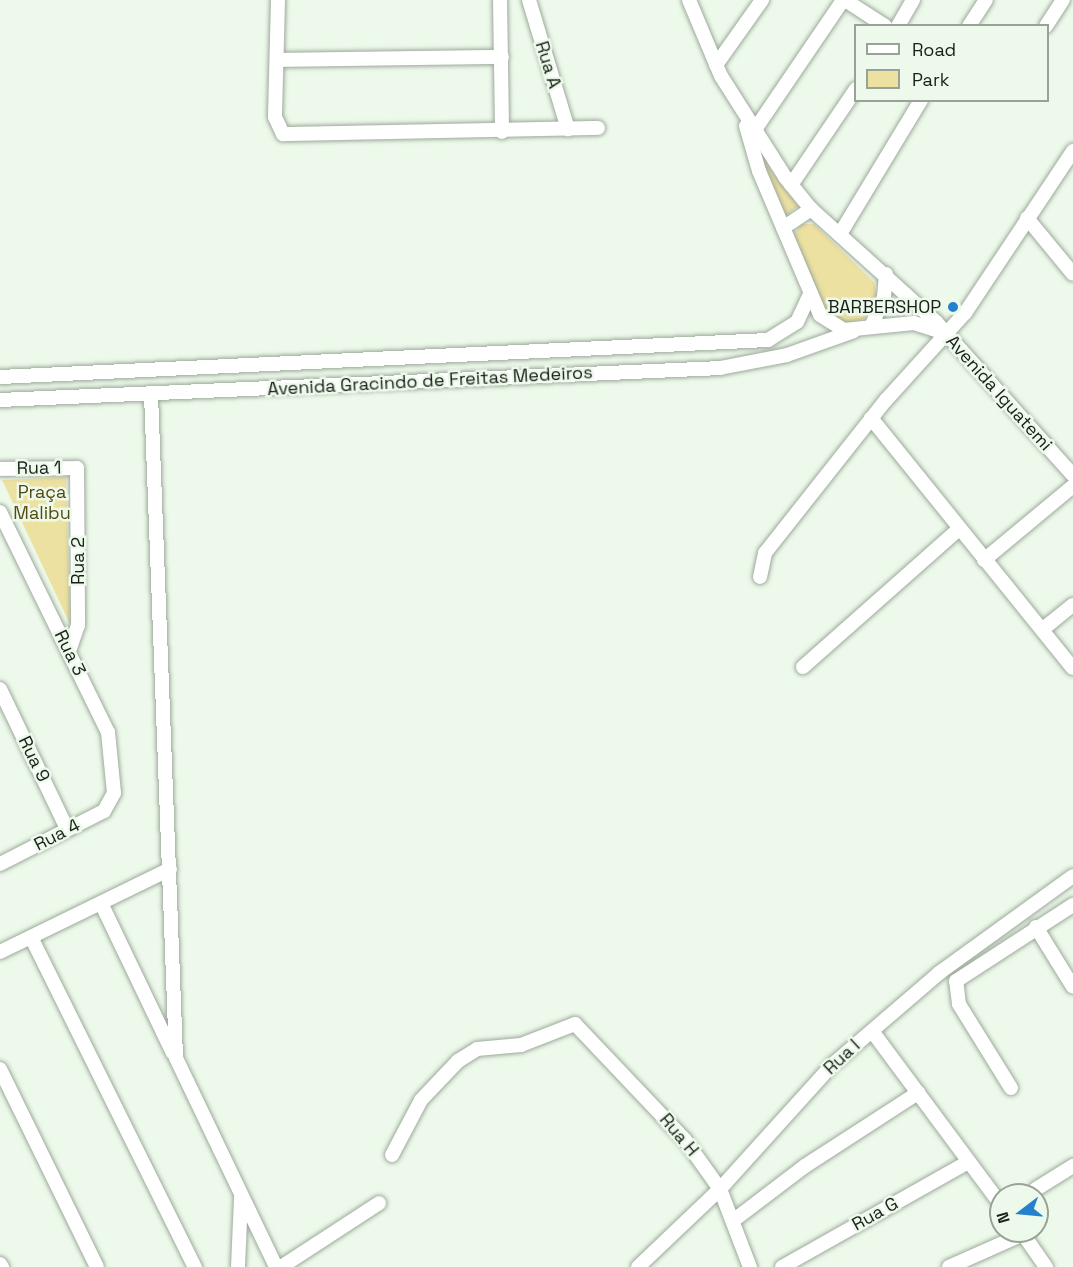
<!DOCTYPE html>
<html>
<head>
<meta charset="utf-8">
<style>
  body { margin:0 }
  #map { position:relative; width:1073px; height:1267px; overflow:hidden; background:#edfaeb; font-family:"Space Grotesk",sans-serif }
  div>[style] { position:absolute }
  [style*='--x'] { left:calc(var(--x)*1px); top:calc(var(--y)*1px); width:calc(var(--w)*1px); rotate:calc(var(--a)*1deg) }
  .green>* { inset:0; background:#ede1a1 }
  .roads { filter:drop-shadow(0 0 2px #9da99b) drop-shadow(0 0 2px #9da99b) }
  .minor>* { height:14px; margin:-7px; padding:0 7px; transform-origin:7px; border-radius:7px; background:#fff }
  .dots>* { width:16px; height:16px; translate:-50% -50%; box-sizing:border-box; border:3px solid #edfaeb; border-radius:50% }
  span { translate:-50% -50%; white-space:nowrap; text-align:center; line-height:1.15; -webkit-text-stroke:5px #edfaeb; paint-order:stroke }
  .street-label { font-size:18px; color:#1a1f19 }
  .poi-label { font-size:18px; color:#1a1f19 }
  .right { translate:-100% -50%; text-align:right }
  .park-label { font-size:18px; color:#544a0f }
  .legend { position:absolute; left:854px; top:24px; width:195px; height:78px; box-sizing:border-box; background:#edfaeb; border:2px solid #99a297; margin:0; padding:8px 10px; list-style:none; font-size:18px; color:#1a1f19 }
  .legend li { display:flex; align-items:center; gap:12px; height:30px }
  .legend b { width:30px; border:2px solid #99a297 }
  .north { position:absolute; left:989px; top:1183px; width:60px; height:60px; box-sizing:border-box; background:#edfaeb; border:2px solid #99a297; border-radius:50%; rotate:254deg; font-size:16px; font-weight:700; line-height:24px; text-align:center; color:#1a1f19 }
  .north::after { content:''; display:block; margin:auto; width:21px; height:27px; background:#2581ce; clip-path:polygon(50% 0,100% 100%,50% 72%,0 100%) }
</style>
</head>
<body>
<div id="map">
  <div class="green">
    <div style="clip-path:polygon(756px 151px,798px 206px,784px 217px)"></div>
    <div style="clip-path:polygon(801px 224px,814px 224px,874px 282px,877px 296px,864px 319px,846px 324px,826px 313px,794px 235px)"></div>
    <div style="clip-path:polygon(66px 477px,69px 581px,70px 624px,2px 480px)"></div>
  </div>
  <div class="roads">
    <div class="minor">
      <div style="--x:278;--y:0;--w:117;--a:91.5"></div>
      <div style="--x:275;--y:117;--w:19;--a:65"></div>
      <div style="--x:283;--y:134;--w:315;--a:-1.1"></div>
      <div style="--x:500;--y:0;--w:132;--a:89.1"></div>
      <div style="--x:529;--y:0;--w:135;--a:73.2"></div>
      <div style="--x:689;--y:0;--w:82;--a:67.2"></div>
      <div style="--x:721;--y:76;--w:120;--a:57.6"></div>
      <div style="--x:785;--y:177;--w:41;--a:50.9"></div>
      <div style="--x:811;--y:209;--w:169;--a:42.1"></div>
      <div style="--x:936;--y:322;--w:205;--a:48.2"></div>
      <div style="--x:845;--y:0;--w:48;--a:33"></div>
      <div style="--x:898;--y:26;--w:30;--a:-60"></div>
      <div style="--x:969;--y:26;--w:31;--a:-57"></div>
      <div style="--x:1046;--y:26;--w:31;--a:-57"></div>
      <div style="--x:278;--y:60;--w:224;--a:-0.8"></div>
      <div style="--x:716;--y:65;--w:80;--a:-54.7"></div>
      <div style="--x:746;--y:126;--w:47;--a:73.9"></div>
      <div style="--x:759;--y:171;--w:156;--a:67"></div>
      <div style="--x:820;--y:315;--w:28;--a:32"></div>
      <div style="--x:844;--y:330;--w:70;--a:-5.7"></div>
      <div style="--x:914;--y:323;--w:33;--a:18"></div>
      <div style="--x:754;--y:131;--w:158;--a:-55.8"></div>
      <div style="--x:791;--y:185;--w:116;--a:-55.9"></div>
      <div style="--x:1027;--y:218;--w:72;--a:50.6"></div>
      <div style="--x:783;--y:228;--w:34;--a:-34"></div>
      <div style="--x:840;--y:234;--w:157;--a:-58.8"></div>
      <div style="--x:872;--y:325;--w:30;--a:-67"></div>
      <div style="--x:884;--y:297;--w:23;--a:-85"></div>
      <div style="--x:0;--y:377;--w:769;--a:-2.76"></div>
      <div style="--x:768;--y:340;--w:34;--a:-32"></div>
      <div style="--x:797;--y:322;--w:31;--a:-65"></div>
      <div style="--x:151;--y:394;--w:664;--a:87.84"></div>
      <div style="--x:176;--y:1058;--w:232;--a:64.4"></div>
      <div style="--x:0;--y:400;--w:721;--a:-2.54"></div>
      <div style="--x:720;--y:368;--w:68;--a:-11"></div>
      <div style="--x:787;--y:355;--w:71;--a:-19.7"></div>
      <div style="--x:871;--y:418;--w:321;--a:51.1"></div>
      <div style="--x:0;--y:469;--w:77;--a:-0.7"></div>
      <div style="--x:77;--y:468;--w:157;--a:89.6"></div>
      <div style="--x:78;--y:625;--w:28;--a:109"></div>
      <div style="--x:0;--y:512;--w:245;--a:63.9"></div>
      <div style="--x:108;--y:732;--w:61;--a:84.4"></div>
      <div style="--x:114;--y:793;--w:21;--a:119"></div>
      <div style="--x:104;--y:811;--w:117;--a:153"></div>
      <div style="--x:984;--y:560;--w:116;--a:-39.7"></div>
      <div style="--x:760;--y:577;--w:25;--a:-78"></div>
      <div style="--x:765;--y:553;--w:195;--a:-51.7"></div>
      <div style="--x:886;--y:400;--w:118;--a:-47.8"></div>
      <div style="--x:965;--y:313;--w:195;--a:-56.3"></div>
      <div style="--x:1043;--y:629;--w:38;--a:-39"></div>
      <div style="--x:803;--y:667;--w:207;--a:-41.5"></div>
      <div style="--x:0;--y:689;--w:155;--a:64.4"></div>
      <div style="--x:101;--y:903;--w:166;--a:64.4"></div>
      <div style="--x:1036;--y:927;--w:70;--a:58.3"></div>
      <div style="--x:31;--y:937;--w:369;--a:63.6"></div>
      <div style="--x:0;--y:952;--w:189;--a:-26"></div>
      <div style="--x:872;--y:1031;--w:217;--a:53.4"></div>
      <div style="--x:0;--y:1069;--w:220;--a:63.9"></div>
      <div style="--x:1011;--y:1088;--w:99;--a:-121.8"></div>
      <div style="--x:959;--y:1004;--w:23;--a:-97"></div>
      <div style="--x:956;--y:981;--w:140;--a:-33"></div>
      <div style="--x:392;--y:1155;--w:62;--a:-62.2"></div>
      <div style="--x:421;--y:1100;--w:54;--a:-46.5"></div>
      <div style="--x:458;--y:1061;--w:22;--a:-32"></div>
      <div style="--x:477;--y:1049;--w:44;--a:-5.2"></div>
      <div style="--x:521;--y:1045;--w:58;--a:-21.3"></div>
      <div style="--x:575;--y:1024;--w:160;--a:46.5"></div>
      <div style="--x:685;--y:1140;--w:60;--a:54.5"></div>
      <div style="--x:720;--y:1189;--w:84;--a:69"></div>
      <div style="--x:1036;--y:1189;--w:44;--a:-31.9"></div>
      <div style="--x:734;--y:1220;--w:89;--a:-37.3"></div>
      <div style="--x:805;--y:1166;--w:135;--a:-32.9"></div>
      <div style="--x:1021;--y:1231;--w:44;--a:55.2"></div>
      <div style="--x:0;--y:1264;--w:4;--a:56"></div>
      <div style="--x:238;--y:1267;--w:70;--a:-87.5"></div>
      <div style="--x:281;--y:1267;--w:117;--a:-33.1"></div>
      <div style="--x:638;--y:1267;--w:113;--a:-43.6"></div>
      <div style="--x:720;--y:1189;--w:166;--a:-47.9"></div>
      <div style="--x:831;--y:1066;--w:143;--a:-40.7"></div>
      <div style="--x:939;--y:973;--w:165;--a:-35.9"></div>
      <div style="--x:782;--y:1267;--w:214;--a:-29.4"></div>
      <div style="--x:949;--y:1267;--w:81;--a:-24"></div>
    </div>
  </div>
  <div class="dots">
    <div style="left:953px;top:307px;background:#2581ce"></div>
  </div>
  <div class="street-label">
    <span style="left:548px;top:65px;rotate:73deg">Rua A</span>
    <span style="left:430px;top:381px;rotate:-3deg">Avenida Gracindo de Freitas Medeiros</span>
    <span style="left:999px;top:393px;rotate:48deg">Avenida Iguatemi</span>
    <span style="left:39px;top:468px;rotate:-1deg">Rua 1</span>
    <span style="left:78px;top:561px;rotate:-90deg">Rua 2</span>
    <span style="left:70px;top:653px;rotate:64deg">Rua 3</span>
    <span style="left:34px;top:759px;rotate:64deg">Rua 9</span>
    <span style="left:57px;top:835px;rotate:-27deg">Rua 4</span>
    <span style="left:842px;top:1057px;rotate:-43deg">Rua I</span>
    <span style="left:679px;top:1135px;rotate:50deg">Rua H</span>
    <span style="left:875px;top:1214px;rotate:-29deg">Rua G</span>
  </div>
  <div class="poi-label">
    <span class="right" style="left:941px;top:307px">BARBERSHOP</span>
  </div>
  <div class="park-label">
    <span style="left:42px;top:503px">Praça<br>Malibu</span>
  </div>
  <ul class="legend">
  <li><b style="height:8px;background:#fff"></b>Road</li>
  <li><b style="height:16px;background:#ede1a1"></b>Park</li>
  </ul>
  <div class="north">N</div>
</div>
</body>
</html>
